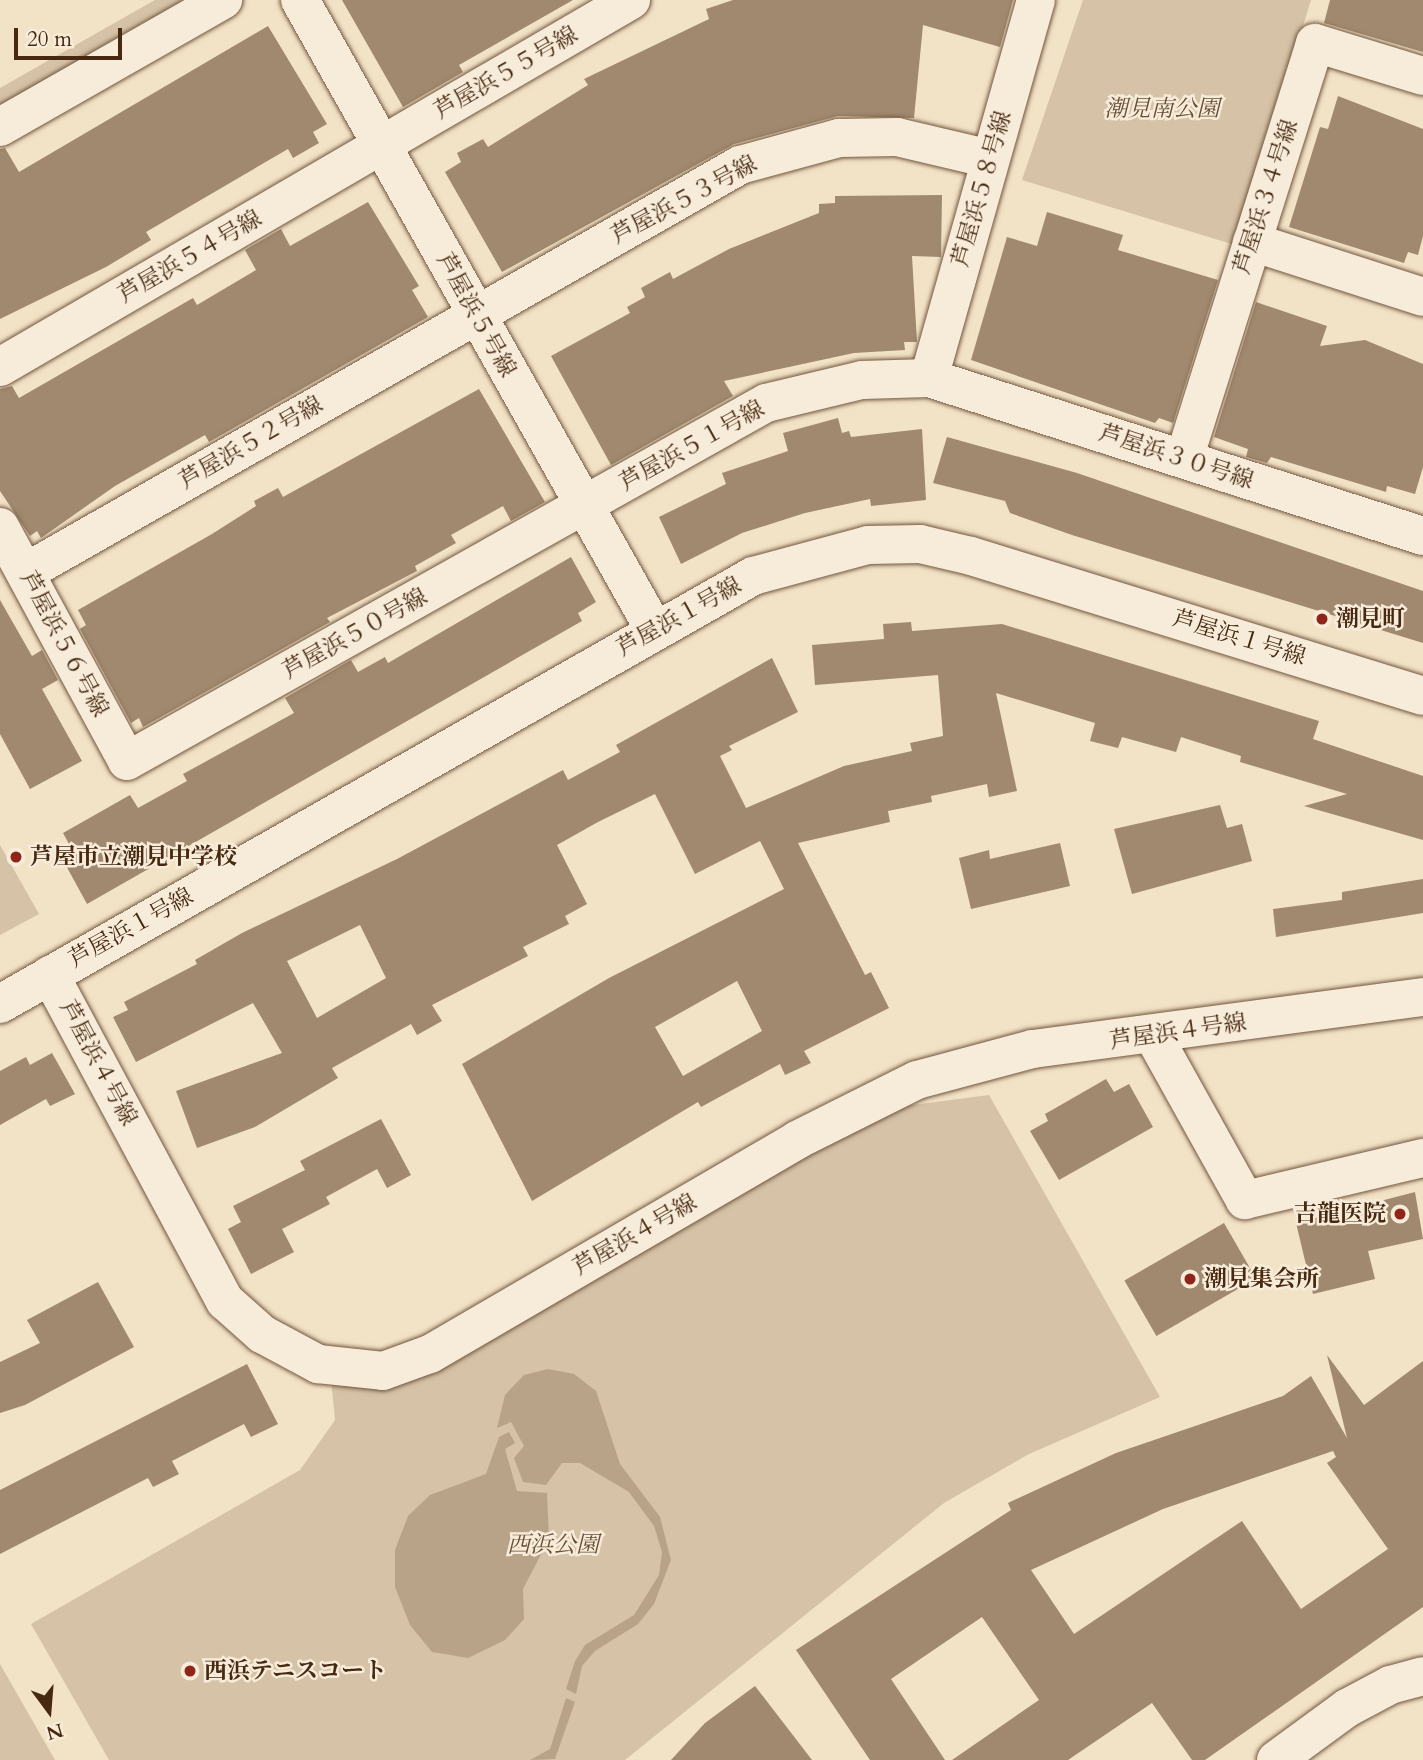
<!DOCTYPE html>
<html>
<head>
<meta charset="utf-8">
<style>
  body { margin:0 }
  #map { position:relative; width:1423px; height:1760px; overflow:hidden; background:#f2e2c6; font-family:Cardo,"Noto Serif JP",serif }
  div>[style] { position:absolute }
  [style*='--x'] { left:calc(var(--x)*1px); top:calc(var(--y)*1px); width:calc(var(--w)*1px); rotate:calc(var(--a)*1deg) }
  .green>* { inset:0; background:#d5c2a7 }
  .water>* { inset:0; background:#b8a388 }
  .building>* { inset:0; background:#a0896f; transform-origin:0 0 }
  .roads { filter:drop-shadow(0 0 2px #72563e) drop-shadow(0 0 2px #72563e) }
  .minor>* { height:38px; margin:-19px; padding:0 19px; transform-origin:19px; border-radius:19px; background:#f7ecda }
  .dots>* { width:19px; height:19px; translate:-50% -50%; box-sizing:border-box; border:4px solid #f7ecda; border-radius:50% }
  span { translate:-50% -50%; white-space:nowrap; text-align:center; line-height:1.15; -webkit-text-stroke:5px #f7ecda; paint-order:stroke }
  .street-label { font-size:23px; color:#472810 }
  .park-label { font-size:23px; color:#6a4e36; font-style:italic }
  .poi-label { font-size:23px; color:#472810; font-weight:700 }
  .left { translate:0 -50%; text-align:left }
  .right { translate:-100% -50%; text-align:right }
  .north { position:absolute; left:14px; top:1676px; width:70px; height:70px; -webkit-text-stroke:5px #f7ecda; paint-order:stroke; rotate:164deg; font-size:19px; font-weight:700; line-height:28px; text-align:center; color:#472810 }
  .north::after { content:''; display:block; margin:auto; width:24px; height:32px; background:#472810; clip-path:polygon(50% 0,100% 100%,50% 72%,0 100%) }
  .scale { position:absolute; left:14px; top:28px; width:108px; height:32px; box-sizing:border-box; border:4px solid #472810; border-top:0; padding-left:9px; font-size:21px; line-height:24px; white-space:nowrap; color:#472810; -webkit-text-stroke:5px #f7ecda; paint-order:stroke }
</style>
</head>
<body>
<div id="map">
  <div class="green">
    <div style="clip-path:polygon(155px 0,195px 0,0 110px,0 88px)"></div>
    <div style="clip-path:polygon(1083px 0,1311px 0,1235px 245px,1022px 180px)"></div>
    <div style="clip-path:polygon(0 845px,39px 914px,0 935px)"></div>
    <div style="clip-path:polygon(989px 1095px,1160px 1397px,1029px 1454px,944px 1503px,625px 1760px,109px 1760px,31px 1624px,300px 1470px,335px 1420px,331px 1379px,378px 1383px,882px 1109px)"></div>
    <div style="clip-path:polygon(0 1664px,55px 1760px,0 1760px)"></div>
  </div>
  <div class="water">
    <div style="clip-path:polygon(548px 1369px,574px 1374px,596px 1391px,620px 1464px,660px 1517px,671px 1560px,654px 1604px,638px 1624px,595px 1651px,582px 1666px,576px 1694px,566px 1689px,575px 1661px,585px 1645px,634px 1615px,659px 1575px,662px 1552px,654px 1526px,629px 1492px,580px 1463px,562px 1463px,546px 1485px,523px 1482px,514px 1458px,524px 1446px,511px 1422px,497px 1428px,505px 1395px,524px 1375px)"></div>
    <div style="clip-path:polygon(509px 1432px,515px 1443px,505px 1449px,517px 1491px,547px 1493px,549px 1539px,523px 1589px,524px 1619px,505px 1640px,468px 1658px,432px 1652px,410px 1625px,395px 1587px,395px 1550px,408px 1516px,430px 1495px,486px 1474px,499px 1437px)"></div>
    <div style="clip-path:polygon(566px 1698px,575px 1702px,555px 1759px,530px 1760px,550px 1749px)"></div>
  </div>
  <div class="building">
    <div style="clip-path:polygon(342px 0,573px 0,459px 65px,463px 72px,403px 107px)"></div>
    <div style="clip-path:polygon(733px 0,1013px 0,1000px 47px,923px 25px,914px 118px,838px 116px,734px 144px,502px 272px,445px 172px,461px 162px,457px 153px,483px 139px,488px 147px,588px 85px,584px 79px,709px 19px,706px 9px)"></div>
    <div style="clip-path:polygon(1330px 0,1423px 0,1423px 52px,1324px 23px)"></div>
    <div style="clip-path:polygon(268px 26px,327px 124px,313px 132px,319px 143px,293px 158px,288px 149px,146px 232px,151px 240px,106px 267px,0 319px,0 149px,5px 148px,19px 172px)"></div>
    <div style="clip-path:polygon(1338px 96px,1423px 129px,1423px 236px,1418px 255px,1408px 252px,1404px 263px,1289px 227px,1320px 127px,1328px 129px)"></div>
    <div style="clip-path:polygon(942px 195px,941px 257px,912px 256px,917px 342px,904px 342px,905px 350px,854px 353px,724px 381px,733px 396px,611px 465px,551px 356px,630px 313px,627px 307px,645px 297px,641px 288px,670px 272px,673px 279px,729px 249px,819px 213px,819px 204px,835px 203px,835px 196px)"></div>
    <div style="clip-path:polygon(368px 202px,419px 286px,412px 290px,428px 317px,209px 442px,205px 435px,115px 486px,41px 538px,37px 531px,30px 536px,0 491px,0 389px,12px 386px,19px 398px,193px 298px,197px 305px,256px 270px,245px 250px,281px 229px,290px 246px)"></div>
    <div style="clip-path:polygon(1047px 212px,1123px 235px,1118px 250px,1218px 280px,1173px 423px,1159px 418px,1155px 423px,971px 360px,1007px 237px,1037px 246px)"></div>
    <div style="clip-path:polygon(1256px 302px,1327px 326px,1320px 346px,1365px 340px,1423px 364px,1423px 467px,1415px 494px,1387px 486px,1386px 492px,1271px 457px,1267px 463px,1246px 457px,1248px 449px,1214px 437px)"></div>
    <div style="clip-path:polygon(479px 389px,545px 502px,511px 521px,503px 506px,451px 535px,456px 543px,415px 566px,417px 571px,327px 618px,330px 622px,143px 727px,139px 718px,131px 723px,80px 629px,86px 625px,78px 610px,212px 534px,256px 506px,254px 501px,278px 488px,283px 497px)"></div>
    <div style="clip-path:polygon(838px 418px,842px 433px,849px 431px,851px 437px,922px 429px,926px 500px,871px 506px,870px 499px,805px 513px,742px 533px,681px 564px,659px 517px,726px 484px,722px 473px,788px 451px,783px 433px)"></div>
    <div style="clip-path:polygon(947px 437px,1077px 473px,1423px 591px,1423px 643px,1072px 535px,1010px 513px,1005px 501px,933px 483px)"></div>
    <div style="clip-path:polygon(571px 557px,596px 602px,578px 613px,582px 621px,87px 904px,58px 851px,69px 844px,63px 833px,130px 795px,138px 808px,187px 781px,183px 774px,294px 713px,285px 698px,351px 660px,358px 672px,385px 657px,388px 663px)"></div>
    <div style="clip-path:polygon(0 600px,32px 656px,42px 650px,58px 680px,42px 689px,82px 761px,30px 789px,0 734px)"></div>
    <div style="clip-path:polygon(evenodd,911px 622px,912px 631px,1002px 624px,1319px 721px,1313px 739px,1423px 776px,1423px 840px,1304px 806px,1347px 794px,1240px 762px,1241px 756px,1181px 737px,1176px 752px,1122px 737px,1118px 748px,1090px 741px,1095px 723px,996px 693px,1017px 791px,989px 797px,987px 784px,931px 796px,932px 802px,888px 811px,890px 822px,798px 843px,865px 975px,871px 972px,889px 1008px,804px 1051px,811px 1063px,785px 1075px,780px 1064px,701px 1107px,698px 1102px,532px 1201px,462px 1064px,609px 978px,784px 889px,760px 841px,695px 874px,655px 794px,598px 822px,557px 845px,587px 904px,565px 916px,569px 924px,523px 947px,528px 956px,432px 1005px,442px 1021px,417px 1035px,411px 1024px,332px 1068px,338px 1078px,255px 1127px,197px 1148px,176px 1091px,282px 1053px,253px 1003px,136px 1062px,113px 1017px,128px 1010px,124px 1002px,197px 964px,195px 960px,242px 933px,397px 859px,563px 770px,568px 780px,620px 752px,616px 745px,772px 658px,798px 712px,729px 746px,732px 750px,720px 756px,746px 808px,844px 766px,912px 751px,910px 743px,943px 736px,938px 675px,815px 685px,812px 645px,884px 639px,883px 624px,911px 622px,360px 925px,386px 978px,317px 1018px,287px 961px,360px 925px,911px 622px,737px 981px,762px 1031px,683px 1076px,655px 1027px,737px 981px)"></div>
    <div style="clip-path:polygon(1220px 805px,1227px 828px,1242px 824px,1252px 861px,1132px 894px,1114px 829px)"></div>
    <div style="clip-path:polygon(1060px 843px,1070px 886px,971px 909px,959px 858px,989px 850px,990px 859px)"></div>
    <div style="clip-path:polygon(1423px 879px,1423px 913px,1276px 937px,1273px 909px,1342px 900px,1342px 892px)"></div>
    <div style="clip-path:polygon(52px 1053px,75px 1094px,50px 1106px,46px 1099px,0 1125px,0 1071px,26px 1057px,30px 1065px)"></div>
    <div style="clip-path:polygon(1106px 1079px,1114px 1092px,1129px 1084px,1153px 1127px,1059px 1180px,1030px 1131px,1048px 1121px,1045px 1114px)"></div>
    <div style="clip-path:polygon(381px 1119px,411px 1175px,387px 1188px,377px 1169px,326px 1197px,330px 1204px,282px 1229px,294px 1252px,251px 1274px,228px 1229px,241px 1222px,233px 1206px,305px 1170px,300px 1161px)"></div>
    <div style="clip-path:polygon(1415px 1192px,1423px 1239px,1368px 1251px,1375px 1279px,1313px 1294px,1296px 1223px)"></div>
    <div style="left:1224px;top:1223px;width:64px;height:115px;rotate:60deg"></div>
    <div style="clip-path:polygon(98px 1282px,134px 1347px,25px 1405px,0 1413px,0 1362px,40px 1343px,27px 1320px)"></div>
    <div style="clip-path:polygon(evenodd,1327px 1355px,1364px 1405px,1423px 1361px,1423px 1607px,1205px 1760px,1192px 1760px,1152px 1703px,1068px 1760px,952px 1760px,1039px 1700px,982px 1617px,891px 1679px,945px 1760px,870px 1760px,796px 1650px,1011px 1510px,1008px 1503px,1116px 1453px,1283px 1396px,1311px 1376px,1347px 1438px,1327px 1355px,1333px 1451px,1336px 1457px,1327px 1463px,1388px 1549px,1301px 1609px,1242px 1521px,1074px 1634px,1031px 1570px,1163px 1509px,1333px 1451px)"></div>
    <div style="clip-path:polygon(247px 1364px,278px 1424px,251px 1437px,244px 1424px,172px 1461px,179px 1474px,153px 1487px,148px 1478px,0 1554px,0 1490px)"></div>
    <div style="clip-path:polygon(755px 1686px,812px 1760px,671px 1760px,705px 1723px)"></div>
  </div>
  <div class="roads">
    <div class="minor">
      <div style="--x:300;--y:0;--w:722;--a:60.63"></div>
      <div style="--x:0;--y:127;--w:257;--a:-29.7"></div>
      <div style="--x:1252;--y:242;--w:180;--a:17.8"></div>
      <div style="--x:0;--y:367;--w:730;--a:-30.18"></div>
      <div style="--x:929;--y:378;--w:393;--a:-74.2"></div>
      <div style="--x:1184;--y:459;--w:436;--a:-72.5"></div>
      <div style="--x:1315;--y:43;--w:113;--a:17"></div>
      <div style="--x:0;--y:527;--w:266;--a:61.5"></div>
      <div style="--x:127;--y:761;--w:732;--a:-29.26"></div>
      <div style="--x:766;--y:403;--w:99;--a:-13.5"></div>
      <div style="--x:862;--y:380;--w:67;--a:-1.7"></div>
      <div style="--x:929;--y:378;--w:519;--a:17.74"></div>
      <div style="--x:26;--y:572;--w:822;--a:-29.68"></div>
      <div style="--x:740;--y:165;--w:103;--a:-15.3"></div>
      <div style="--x:839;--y:138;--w:58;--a:-1"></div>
      <div style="--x:897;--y:137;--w:96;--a:13.3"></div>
      <div style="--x:50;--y:975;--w:370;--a:61.8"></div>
      <div style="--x:225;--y:1301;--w:50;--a:41.7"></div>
      <div style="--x:262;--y:1334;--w:64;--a:28.2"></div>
      <div style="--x:318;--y:1364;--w:65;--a:6.1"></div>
      <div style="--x:383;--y:1371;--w:50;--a:-19.9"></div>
      <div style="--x:430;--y:1354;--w:425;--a:-30.2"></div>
      <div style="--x:797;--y:1140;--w:134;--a:-26.6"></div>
      <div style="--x:917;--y:1080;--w:120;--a:-15"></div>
      <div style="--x:1033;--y:1049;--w:393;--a:-7.6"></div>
      <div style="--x:0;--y:1004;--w:866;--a:-29.61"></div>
      <div style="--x:753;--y:576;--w:119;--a:-15.1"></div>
      <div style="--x:868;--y:545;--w:52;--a:-1.1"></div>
      <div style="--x:920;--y:544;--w:52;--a:13.2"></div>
      <div style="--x:971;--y:556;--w:473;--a:17.2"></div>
      <div style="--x:1153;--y:1035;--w:189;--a:60.9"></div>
      <div style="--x:1245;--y:1200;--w:183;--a:-13.3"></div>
      <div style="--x:1276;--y:1760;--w:88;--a:-36.2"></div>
      <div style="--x:1347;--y:1708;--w:49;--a:-28.1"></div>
      <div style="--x:1390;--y:1685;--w:34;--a:-15"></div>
    </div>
  </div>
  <div class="dots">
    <div style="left:1322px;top:619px;background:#8f2418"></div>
    <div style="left:16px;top:857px;background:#8f2418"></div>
    <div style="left:1400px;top:1214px;background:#8f2418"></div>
    <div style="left:1190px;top:1279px;background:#8f2418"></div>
    <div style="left:190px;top:1671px;background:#8f2418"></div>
  </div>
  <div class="street-label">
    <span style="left:506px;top:73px;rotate:-30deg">芦屋浜５５号線</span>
    <span style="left:982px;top:189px;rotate:-74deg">芦屋浜５８号線</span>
    <span style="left:1266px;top:197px;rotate:-72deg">芦屋浜３４号線</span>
    <span style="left:684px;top:200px;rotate:-28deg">芦屋浜５３号線</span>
    <span style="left:190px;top:257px;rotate:-30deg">芦屋浜５４号線</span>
    <span style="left:476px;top:315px;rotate:61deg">芦屋浜５号線</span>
    <span style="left:251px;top:443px;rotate:-30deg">芦屋浜５２号線</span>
    <span style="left:692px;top:446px;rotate:-29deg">芦屋浜５１号線</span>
    <span style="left:1176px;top:457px;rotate:18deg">芦屋浜３０号線</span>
    <span style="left:679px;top:617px;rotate:-29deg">芦屋浜１号線</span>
    <span style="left:355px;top:634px;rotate:-29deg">芦屋浜５０号線</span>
    <span style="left:1239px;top:638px;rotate:17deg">芦屋浜１号線</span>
    <span style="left:64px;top:644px;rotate:62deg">芦屋浜５６号線</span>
    <span style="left:131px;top:928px;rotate:-29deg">芦屋浜１号線</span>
    <span style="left:1178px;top:1032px;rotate:-8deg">芦屋浜４号線</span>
    <span style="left:98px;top:1063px;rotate:62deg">芦屋浜４号線</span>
    <span style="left:635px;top:1235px;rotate:-30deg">芦屋浜４号線</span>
  </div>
  <div class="park-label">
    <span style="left:1162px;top:109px">潮見南公園</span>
    <span style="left:553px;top:1545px">西浜公園</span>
  </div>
  <div class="poi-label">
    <span class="left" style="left:1336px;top:619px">潮見町</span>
    <span class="left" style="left:30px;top:857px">芦屋市立潮見中学校</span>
    <span class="right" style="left:1386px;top:1214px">吉龍医院</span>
    <span class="left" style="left:1204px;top:1279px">潮見集会所</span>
    <span class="left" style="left:204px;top:1671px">西浜テニスコート</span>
  </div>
  <div class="north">N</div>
  <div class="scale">20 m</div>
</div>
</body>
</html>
